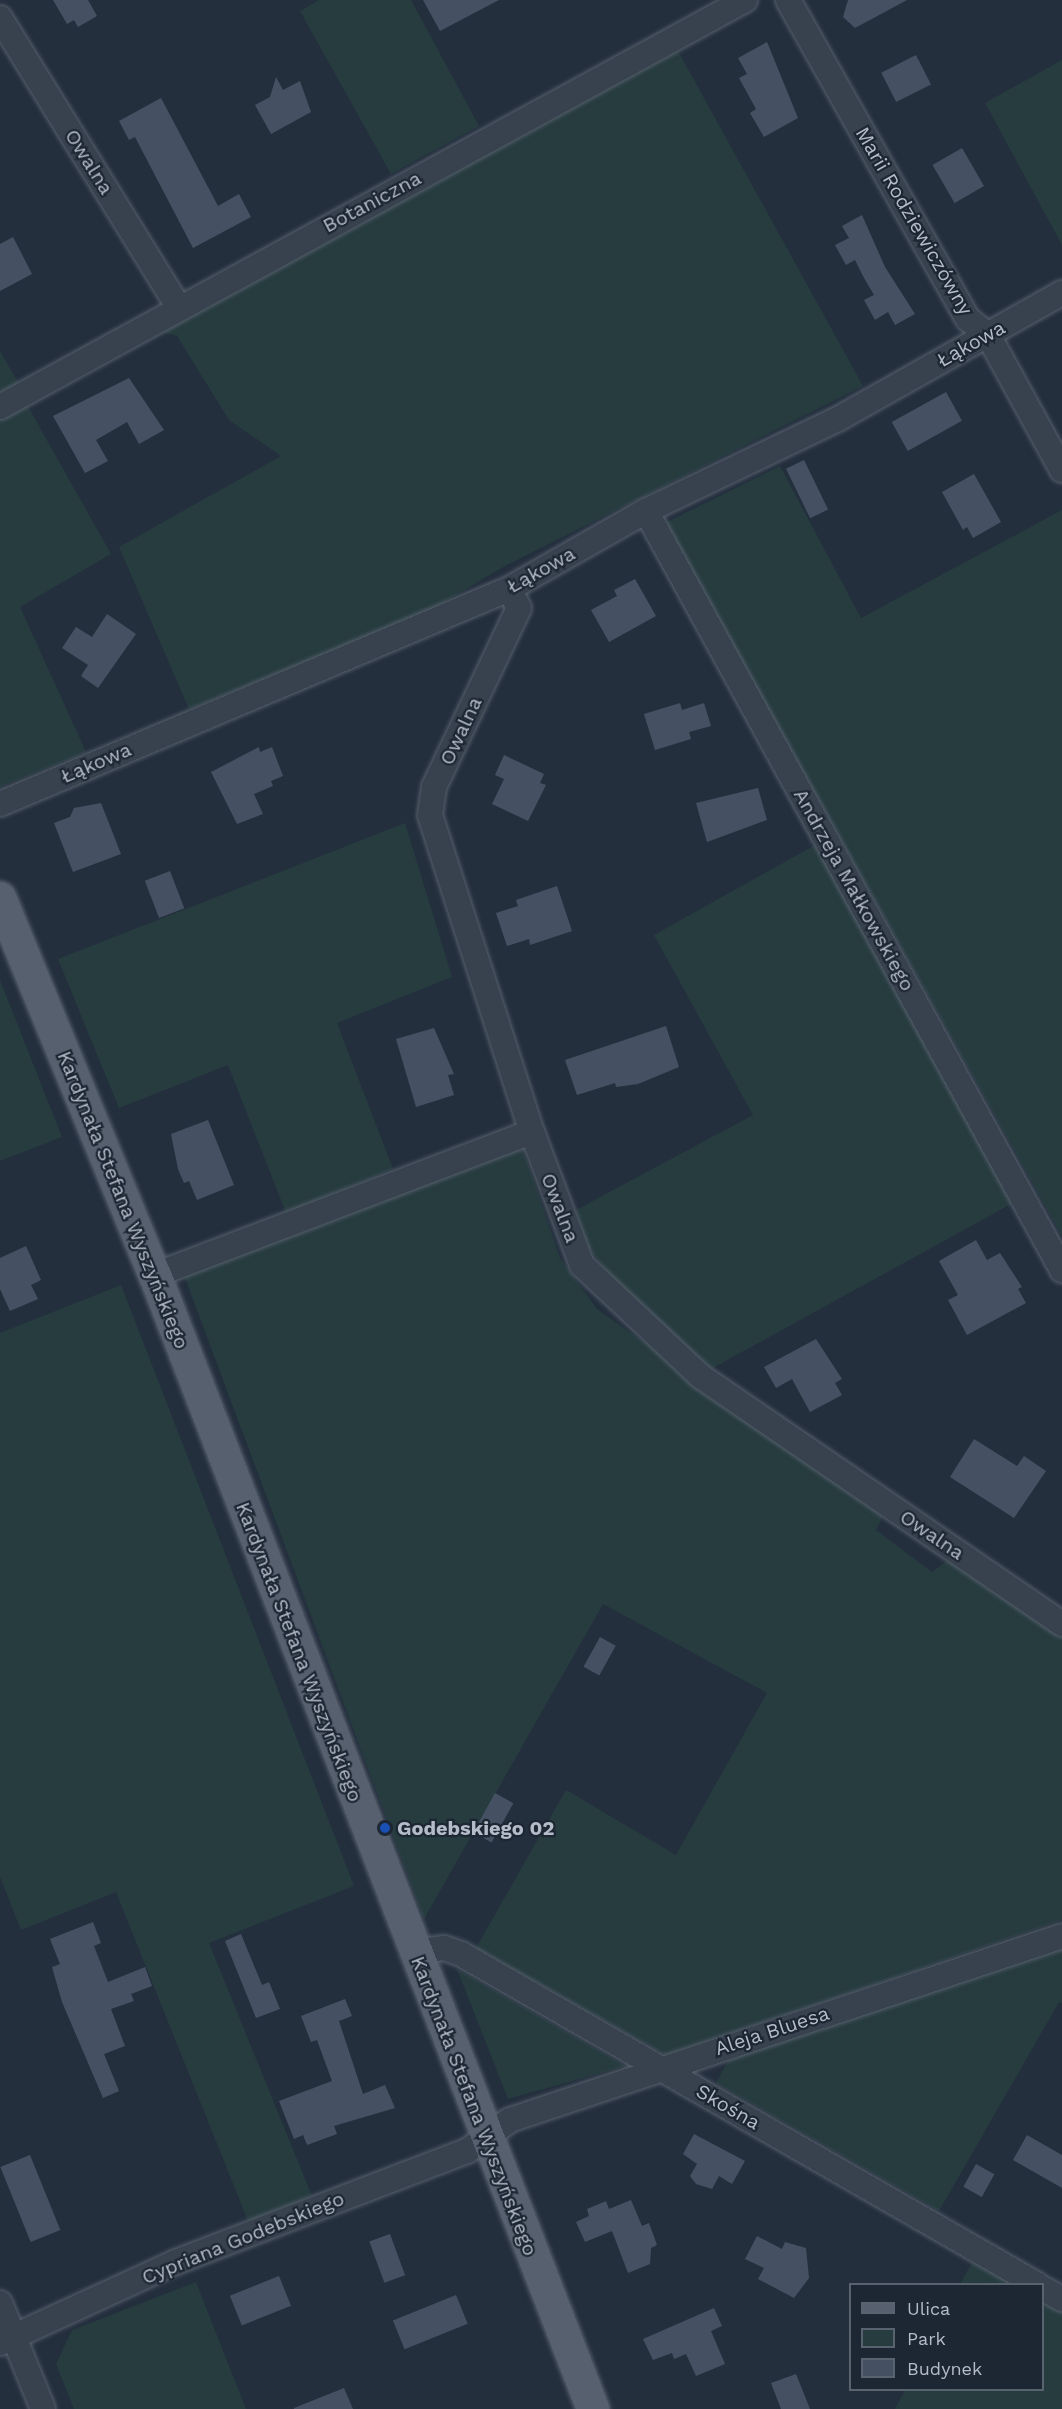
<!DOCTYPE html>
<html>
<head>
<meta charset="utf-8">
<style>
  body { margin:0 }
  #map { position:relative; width:1062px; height:2409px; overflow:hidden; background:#242f3e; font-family:"Work Sans",sans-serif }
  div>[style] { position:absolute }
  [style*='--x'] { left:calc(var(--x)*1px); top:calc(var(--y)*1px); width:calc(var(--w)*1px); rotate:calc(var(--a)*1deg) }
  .green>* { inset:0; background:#263c3f }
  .building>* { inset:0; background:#455162; transform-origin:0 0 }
  .roads { filter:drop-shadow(0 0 2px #565f6c) drop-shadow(0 0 2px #565f6c) }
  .minor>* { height:24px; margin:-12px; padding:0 12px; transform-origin:12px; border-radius:12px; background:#38414e }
  .major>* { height:32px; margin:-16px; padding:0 16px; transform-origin:16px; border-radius:16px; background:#56606e }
  .dots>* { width:16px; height:16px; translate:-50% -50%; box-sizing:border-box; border:3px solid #1d2633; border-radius:50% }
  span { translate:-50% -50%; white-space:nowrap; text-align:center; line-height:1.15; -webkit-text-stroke:4.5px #1d2633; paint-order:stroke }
  .street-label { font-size:20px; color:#b4bcc9 }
  .poi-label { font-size:20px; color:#b4bcc9; font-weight:700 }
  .left { translate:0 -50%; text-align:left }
  .legend { position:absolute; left:849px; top:2283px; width:195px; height:108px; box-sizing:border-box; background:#1d2633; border:2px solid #59626f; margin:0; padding:8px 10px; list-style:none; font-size:18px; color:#b4bcc9 }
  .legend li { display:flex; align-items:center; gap:12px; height:30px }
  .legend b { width:30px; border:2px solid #59626f }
</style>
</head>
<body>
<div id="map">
  <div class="green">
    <div style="clip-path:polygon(319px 0,411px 0,479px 126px,391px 174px,300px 11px)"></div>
    <div style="clip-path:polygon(678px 51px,863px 386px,505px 566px,429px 611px,189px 709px,119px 547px,281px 456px,229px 420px,177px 336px,153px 330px)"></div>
    <div style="clip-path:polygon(1062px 60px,1062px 245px,985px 103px)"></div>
    <div style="clip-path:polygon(0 351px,21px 387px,0 399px)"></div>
    <div style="clip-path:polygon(26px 403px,111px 554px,20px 607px,86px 752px,0 787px,0 418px)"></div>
    <div style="clip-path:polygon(780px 466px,861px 618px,1062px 510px,1062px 1236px,665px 523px)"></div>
    <div style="clip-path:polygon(405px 823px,452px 977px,337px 1023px,393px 1169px,286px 1213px,228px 1065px,119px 1108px,58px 959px)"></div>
    <div style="clip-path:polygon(817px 844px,1013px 1203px,711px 1369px,629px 1298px,588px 1248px,576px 1210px,753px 1115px,654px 935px)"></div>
    <div style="clip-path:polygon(0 980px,62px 1137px,0 1161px)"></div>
    <div style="clip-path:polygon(522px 1146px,560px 1258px,597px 1309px,885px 1512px,876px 1530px,932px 1572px,948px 1560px,1062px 1634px,1062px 1920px,666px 2055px,476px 1948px,566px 1790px,676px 1855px,767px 1693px,603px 1604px,424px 1919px,184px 1275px)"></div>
    <div style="clip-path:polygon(121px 1285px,354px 1886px,209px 1943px,312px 2196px,248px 2221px,116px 1892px,21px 1930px,0 1877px,0 1333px)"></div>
    <div style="clip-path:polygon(1062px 1949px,1062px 2003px,1059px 2002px,939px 2211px,716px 2083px,729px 2059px)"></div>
    <div style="clip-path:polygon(457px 1969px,626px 2066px,508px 2099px)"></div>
    <div style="clip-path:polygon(973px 2261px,1014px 2284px,960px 2284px)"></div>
    <div style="clip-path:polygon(196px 2282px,246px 2409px,74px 2409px,56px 2364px,72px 2330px)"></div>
    <div style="clip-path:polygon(1043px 2301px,1062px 2312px,1062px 2409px,895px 2409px,905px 2390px,1042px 2390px)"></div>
  </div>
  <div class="building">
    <div style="clip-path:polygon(53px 0,88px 0,97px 16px,78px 27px,74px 20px,67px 24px)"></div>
    <div style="clip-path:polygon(423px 0,499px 0,440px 31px)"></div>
    <div style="clip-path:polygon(848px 0,907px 0,855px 28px,843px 17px)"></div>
    <div style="clip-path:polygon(767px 42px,798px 118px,764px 137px,750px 113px,756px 109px,739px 78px,747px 74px,738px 58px)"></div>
    <div style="left:916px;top:55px;width:33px;height:39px;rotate:63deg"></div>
    <div style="clip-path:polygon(276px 77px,283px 90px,300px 81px,311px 112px,271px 134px,255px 105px,270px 97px)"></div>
    <div style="clip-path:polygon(161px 98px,218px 206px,239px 194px,251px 217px,193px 248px,135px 137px,129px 140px,119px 121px)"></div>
    <div style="left:962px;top:148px;width:44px;height:34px;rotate:60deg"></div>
    <div style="clip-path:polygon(862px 215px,885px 267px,915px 314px,895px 325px,888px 312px,875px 320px,864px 300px,874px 295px,864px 278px,855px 260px,846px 265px,835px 245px,849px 238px,842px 226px)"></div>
    <div style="clip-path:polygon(13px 237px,32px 274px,0 291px,0 244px)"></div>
    <div style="clip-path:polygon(129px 378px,164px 430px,139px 444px,127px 422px,96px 440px,108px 461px,85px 473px,53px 416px)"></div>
    <div style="left:946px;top:392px;width:33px;height:62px;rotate:61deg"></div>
    <div style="left:804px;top:460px;width:55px;height:20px;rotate:64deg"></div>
    <div style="clip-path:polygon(974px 474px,1001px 522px,973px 538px,967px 527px,963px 530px,942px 492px)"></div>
    <div style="clip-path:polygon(635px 579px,656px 616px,609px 642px,591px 610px,617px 596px,614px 590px)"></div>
    <div style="clip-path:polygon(107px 614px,136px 634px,98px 688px,81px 676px,88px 665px,62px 648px,76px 627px,92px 637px)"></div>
    <div style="clip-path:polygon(680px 703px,682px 710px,704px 703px,711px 726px,689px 732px,691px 739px,655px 750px,644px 714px)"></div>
    <div style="clip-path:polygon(259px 747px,260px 752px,272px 747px,283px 776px,271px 781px,273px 786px,254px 794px,263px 814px,237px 824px,211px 772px)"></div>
    <div style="clip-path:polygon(504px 755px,544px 774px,540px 783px,546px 785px,528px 821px,492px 804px,504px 779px,495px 775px)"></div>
    <div style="clip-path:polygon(758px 788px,767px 820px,707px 842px,696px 803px)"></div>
    <div style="clip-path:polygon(101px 803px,121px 854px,73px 872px,54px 823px,70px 817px,74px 808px)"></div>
    <div style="left:170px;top:871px;width:40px;height:27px;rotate:69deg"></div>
    <div style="clip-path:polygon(557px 886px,572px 931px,530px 945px,529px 939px,507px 946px,496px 913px,518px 906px,516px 900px)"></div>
    <div style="clip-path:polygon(666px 1026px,679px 1067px,638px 1084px,616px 1087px,615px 1083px,577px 1095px,565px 1060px)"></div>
    <div style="clip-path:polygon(434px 1028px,454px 1074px,448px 1075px,454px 1095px,416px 1107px,396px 1039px)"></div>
    <div style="clip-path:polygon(208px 1120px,234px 1185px,197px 1200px,189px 1181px,184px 1183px,178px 1169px,171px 1134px)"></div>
    <div style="clip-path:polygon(976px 1240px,987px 1260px,1000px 1253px,1022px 1287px,1018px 1289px,1026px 1303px,967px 1335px,948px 1300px,958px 1295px,939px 1261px)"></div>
    <div style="clip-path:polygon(26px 1246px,41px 1280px,31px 1285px,38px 1299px,10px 1311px,0 1289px,0 1258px)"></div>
    <div style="clip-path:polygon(816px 1339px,842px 1379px,835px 1383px,842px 1395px,810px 1412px,792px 1379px,776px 1388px,764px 1367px)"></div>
    <div style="clip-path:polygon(974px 1439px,1017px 1466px,1024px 1456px,1046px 1471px,1014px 1518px,950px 1477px)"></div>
    <div style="left:600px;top:1637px;width:18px;height:34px;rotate:29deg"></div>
    <div style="left:495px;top:1793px;width:21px;height:45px;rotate:29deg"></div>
    <div style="clip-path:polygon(93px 1922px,101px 1943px,94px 1946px,108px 1982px,145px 1967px,152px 1986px,131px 1994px,134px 2001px,111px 2009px,125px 2046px,104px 2054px,119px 2091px,103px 2098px,62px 2002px,52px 1967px,60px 1964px,50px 1939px)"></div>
    <div style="clip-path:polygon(241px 1934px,262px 1985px,269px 1982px,280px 2009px,256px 2018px,225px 1941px)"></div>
    <div style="clip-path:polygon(345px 1999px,352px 2016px,339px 2021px,363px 2094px,385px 2085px,395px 2108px,334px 2126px,337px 2134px,307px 2145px,303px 2135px,294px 2139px,279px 2101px,332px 2081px,317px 2040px,311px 2042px,301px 2016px)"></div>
    <div style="clip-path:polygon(694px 2134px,745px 2161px,732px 2184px,719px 2176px,712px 2189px,696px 2184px,690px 2176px,697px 2164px,683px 2154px)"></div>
    <div style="clip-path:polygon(1027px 2135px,1062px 2155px,1062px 2188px,1013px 2160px)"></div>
    <div style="left:30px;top:2155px;width:81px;height:32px;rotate:68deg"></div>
    <div style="left:976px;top:2164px;width:21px;height:26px;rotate:29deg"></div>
    <div style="clip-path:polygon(631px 2200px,642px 2226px,649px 2223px,657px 2245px,651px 2248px,650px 2264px,628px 2273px,612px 2231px,585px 2242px,576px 2222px,589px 2216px,587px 2209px,606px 2201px,609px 2209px)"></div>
    <div style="left:390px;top:2234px;width:44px;height:22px;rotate:70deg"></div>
    <div style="clip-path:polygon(757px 2236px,782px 2249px,785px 2242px,806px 2248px,809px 2278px,794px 2298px,758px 2279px,764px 2268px,745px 2259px)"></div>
    <div style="left:279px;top:2276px;width:32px;height:53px;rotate:68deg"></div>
    <div style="left:456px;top:2295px;width:31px;height:68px;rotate:68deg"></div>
    <div style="clip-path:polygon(714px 2308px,722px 2326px,711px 2331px,725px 2364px,696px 2376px,686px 2354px,674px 2359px,672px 2353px,653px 2360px,643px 2339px)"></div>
    <div style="clip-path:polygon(796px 2374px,810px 2409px,781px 2409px,771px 2383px)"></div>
    <div style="clip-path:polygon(344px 2388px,353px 2409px,294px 2409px,294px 2408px)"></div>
  </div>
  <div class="roads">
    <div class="minor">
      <div style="--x:788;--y:0;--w:366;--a:60.6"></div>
      <div style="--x:968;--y:319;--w:26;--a:39"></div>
      <div style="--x:988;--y:335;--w:154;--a:61.3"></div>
      <div style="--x:0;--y:18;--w:339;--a:58.3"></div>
      <div style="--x:0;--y:407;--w:849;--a:-28.65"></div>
      <div style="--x:646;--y:511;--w:866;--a:61.27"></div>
      <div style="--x:509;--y:589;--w:21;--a:62"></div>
      <div style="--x:519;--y:608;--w:198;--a:115.4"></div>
      <div style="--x:434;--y:787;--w:28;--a:98"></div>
      <div style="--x:430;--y:815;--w:333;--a:72.2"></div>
      <div style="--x:532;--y:1132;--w:142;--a:69.4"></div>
      <div style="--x:582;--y:1265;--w:162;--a:43.2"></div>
      <div style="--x:700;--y:1376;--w:439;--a:34.4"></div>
      <div style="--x:0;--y:804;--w:553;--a:-22.9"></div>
      <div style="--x:509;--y:589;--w:158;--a:-29.7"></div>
      <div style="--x:646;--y:511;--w:213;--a:-25.6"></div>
      <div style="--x:838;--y:419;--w:257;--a:-29.4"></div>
      <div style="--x:155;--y:1275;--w:403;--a:-20.8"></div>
      <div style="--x:414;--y:1952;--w:30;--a:-8"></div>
      <div style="--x:444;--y:1948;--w:18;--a:19"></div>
      <div style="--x:461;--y:1954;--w:663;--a:29.85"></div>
      <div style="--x:1042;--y:2288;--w:23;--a:29"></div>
      <div style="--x:0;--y:2303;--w:114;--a:67.9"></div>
      <div style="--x:0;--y:2343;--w:194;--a:-24.7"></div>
      <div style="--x:176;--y:2262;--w:311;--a:-20.9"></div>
      <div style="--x:467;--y:2151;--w:53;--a:-35.8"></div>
      <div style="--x:510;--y:2120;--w:582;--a:-18.43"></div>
    </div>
    <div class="major">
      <div style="--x:0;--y:898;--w:408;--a:67.7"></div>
      <div style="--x:155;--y:1275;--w:1216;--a:68.88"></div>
    </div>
  </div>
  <div class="dots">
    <div style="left:385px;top:1828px;background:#1a4fb4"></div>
  </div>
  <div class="street-label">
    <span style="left:89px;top:162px;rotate:58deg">Owalna</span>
    <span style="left:372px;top:202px;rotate:-28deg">Botaniczna</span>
    <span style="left:914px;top:221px;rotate:60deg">Marii Rodziewiczówny</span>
    <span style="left:971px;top:344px;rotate:-29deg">Łąkowa</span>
    <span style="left:541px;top:570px;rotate:-29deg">Łąkowa</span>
    <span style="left:461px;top:731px;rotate:-65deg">Owalna</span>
    <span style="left:96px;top:763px;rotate:-23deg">Łąkowa</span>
    <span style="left:854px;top:890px;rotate:61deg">Andrzeja Małkowskiego</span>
    <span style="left:123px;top:1200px;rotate:68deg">Kardynała Stefana Wyszyńskiego</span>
    <span style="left:560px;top:1208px;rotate:69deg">Owalna</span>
    <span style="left:932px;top:1535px;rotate:34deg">Owalna</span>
    <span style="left:299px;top:1652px;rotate:69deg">Kardynała Stefana Wyszyńskiego</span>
    <span style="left:772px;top:2031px;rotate:-18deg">Aleja Bluesa</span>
    <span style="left:474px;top:2106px;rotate:69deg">Kardynała Stefana Wyszyńskiego</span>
    <span style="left:728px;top:2107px;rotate:30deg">Skośna</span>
    <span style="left:243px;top:2238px;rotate:-22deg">Cypriana Godebskiego</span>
  </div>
  <div class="poi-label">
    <span class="left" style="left:397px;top:1828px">Godebskiego 02</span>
  </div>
  <ul class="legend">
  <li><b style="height:8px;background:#56606e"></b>Ulica</li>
  <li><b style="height:16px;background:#263c3f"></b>Park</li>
  <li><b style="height:16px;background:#455162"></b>Budynek</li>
  </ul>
</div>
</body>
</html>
